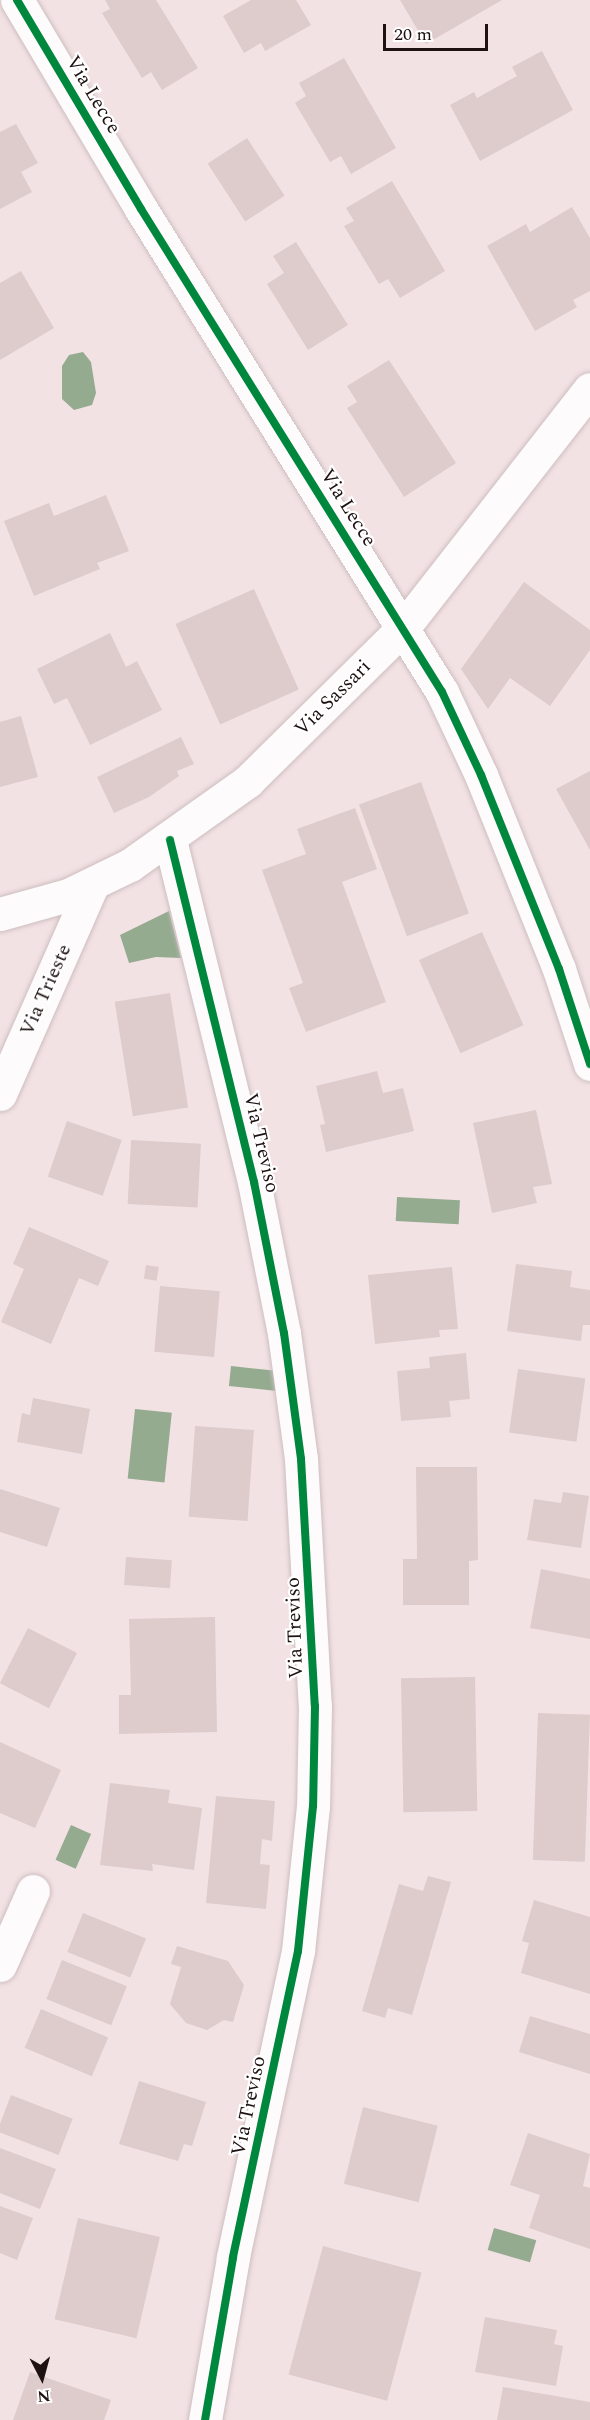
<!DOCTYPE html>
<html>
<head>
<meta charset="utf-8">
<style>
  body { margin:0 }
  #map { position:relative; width:590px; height:2420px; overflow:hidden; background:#f3e2e4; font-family:Spectral,serif }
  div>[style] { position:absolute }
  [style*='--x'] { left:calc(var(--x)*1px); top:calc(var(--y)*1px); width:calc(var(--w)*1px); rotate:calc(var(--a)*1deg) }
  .water>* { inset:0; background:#94ab90; transform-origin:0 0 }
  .building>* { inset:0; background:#decbcc; transform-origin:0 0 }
  .roads { filter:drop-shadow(0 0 2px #cdbec0) drop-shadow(0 0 2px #cdbec0) }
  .minor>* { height:33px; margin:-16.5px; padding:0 16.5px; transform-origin:16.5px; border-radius:16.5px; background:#fdfbfb }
  .cycleway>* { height:8px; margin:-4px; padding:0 4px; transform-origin:4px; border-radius:4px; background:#00873e }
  span { translate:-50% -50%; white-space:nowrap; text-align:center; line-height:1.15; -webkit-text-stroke:4.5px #fff; paint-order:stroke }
  .street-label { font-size:20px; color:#1e1112 }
  .north { position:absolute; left:12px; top:2348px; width:60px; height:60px; -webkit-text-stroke:4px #fff; paint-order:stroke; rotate:174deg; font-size:16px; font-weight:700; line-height:24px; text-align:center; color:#1e1112 }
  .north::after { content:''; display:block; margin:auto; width:21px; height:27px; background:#1e1112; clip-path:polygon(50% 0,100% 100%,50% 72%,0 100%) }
  .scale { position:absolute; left:383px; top:24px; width:105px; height:27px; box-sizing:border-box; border:3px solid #1e1112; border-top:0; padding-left:8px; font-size:18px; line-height:21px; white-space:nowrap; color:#1e1112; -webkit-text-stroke:4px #fff; paint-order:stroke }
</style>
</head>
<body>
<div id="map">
  <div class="water">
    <div style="clip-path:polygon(83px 352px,91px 362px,96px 393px,92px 405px,74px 410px,62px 399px,62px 366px,69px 355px)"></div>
    <div style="clip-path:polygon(169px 911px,181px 958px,156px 957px,129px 963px,120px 935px)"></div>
    <div style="left:397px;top:1197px;width:63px;height:24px;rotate:3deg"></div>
    <div style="left:231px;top:1366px;width:55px;height:20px;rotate:6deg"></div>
    <div style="left:135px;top:1409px;width:37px;height:70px;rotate:6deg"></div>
    <div style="left:71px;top:1825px;width:22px;height:38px;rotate:24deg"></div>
    <div style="left:494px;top:2228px;width:44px;height:23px;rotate:16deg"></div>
  </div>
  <div class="building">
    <div style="clip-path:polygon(105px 0,156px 0,198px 68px,162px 90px,151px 72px,142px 78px,102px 13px,110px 9px)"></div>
    <div style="clip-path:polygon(251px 0,296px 0,311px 25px,265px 51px,261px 43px,244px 53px,223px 16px)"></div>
    <div style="clip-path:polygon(400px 0,502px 0,426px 44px)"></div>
    <div style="clip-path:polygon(542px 51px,573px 110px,480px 161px,450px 105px,474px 92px,477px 98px,517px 76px,512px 67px)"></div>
    <div style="clip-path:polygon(344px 58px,396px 148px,351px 174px,341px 156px,330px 162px,295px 103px,306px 96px,299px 83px)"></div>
    <div style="clip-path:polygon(16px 124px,38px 163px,21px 172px,32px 192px,0 209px,0 132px)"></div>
    <div style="left:247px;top:138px;width:69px;height:47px;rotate:57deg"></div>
    <div style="clip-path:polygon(392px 181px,445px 271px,400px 298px,388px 279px,379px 284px,344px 226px,354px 221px,346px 208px)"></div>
    <div style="clip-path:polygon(572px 207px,590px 238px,590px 291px,573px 300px,577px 307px,535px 331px,487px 246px,526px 224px,530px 232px)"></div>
    <div style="clip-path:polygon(296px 242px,348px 325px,308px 350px,267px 284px,284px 273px,273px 256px)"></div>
    <div style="clip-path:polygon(21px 271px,54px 328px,0 360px,0 283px)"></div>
    <div style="clip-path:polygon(389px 360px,456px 463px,404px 497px,347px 408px,357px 402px,347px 386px)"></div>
    <div style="clip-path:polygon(106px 495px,129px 551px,97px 563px,100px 569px,34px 596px,4px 521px,49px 503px,54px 516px)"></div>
    <div style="clip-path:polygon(524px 582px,590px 630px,590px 650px,550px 706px,510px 678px,488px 709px,461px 669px)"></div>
    <div style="left:254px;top:589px;width:110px;height:86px;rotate:66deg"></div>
    <div style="clip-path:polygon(110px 633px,126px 667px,137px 661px,162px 710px,90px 745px,67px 698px,54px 704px,37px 669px)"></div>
    <div style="clip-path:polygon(21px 716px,38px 777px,0 787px,0 722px)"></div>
    <div style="clip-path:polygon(181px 737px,194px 764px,177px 771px,179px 776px,149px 797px,114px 813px,97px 777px)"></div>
    <div style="clip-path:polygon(590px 771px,590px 850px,556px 789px)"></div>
    <div style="left:421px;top:782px;width:140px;height:66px;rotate:70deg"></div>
    <div style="clip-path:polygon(355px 808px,377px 869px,342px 882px,386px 1002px,306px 1032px,289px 988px,303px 983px,262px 870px,306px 854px,297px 829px)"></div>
    <div style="left:482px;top:932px;width:102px;height:69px;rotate:66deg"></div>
    <div style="left:170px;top:993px;width:116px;height:56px;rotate:81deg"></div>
    <div style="clip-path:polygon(377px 1071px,383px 1093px,403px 1088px,414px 1131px,326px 1152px,320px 1125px,325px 1124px,316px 1086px)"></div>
    <div style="clip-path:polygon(536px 1110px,552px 1184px,533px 1187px,537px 1203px,492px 1213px,473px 1123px)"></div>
    <div style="left:67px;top:1121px;width:58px;height:59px;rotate:19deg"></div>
    <div style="left:131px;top:1140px;width:70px;height:64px;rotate:3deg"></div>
    <div style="clip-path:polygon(29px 1227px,109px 1261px,98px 1286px,79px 1278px,51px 1344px,1px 1322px,24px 1269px,13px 1264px)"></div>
    <div style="clip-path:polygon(516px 1264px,572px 1271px,570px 1287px,590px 1290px,590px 1325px,583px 1325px,581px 1341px,507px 1331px)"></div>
    <div style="left:146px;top:1265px;width:13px;height:14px;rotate:9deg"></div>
    <div style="clip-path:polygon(452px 1267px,458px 1329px,439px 1330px,440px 1337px,375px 1344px,368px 1275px)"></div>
    <div style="left:160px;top:1286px;width:60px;height:66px;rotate:5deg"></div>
    <div style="clip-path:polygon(466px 1353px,470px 1399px,449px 1401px,451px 1417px,401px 1421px,397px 1371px,430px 1368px,429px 1357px)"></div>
    <div style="left:518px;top:1369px;width:68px;height:64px;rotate:8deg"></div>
    <div style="clip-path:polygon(33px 1398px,90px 1409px,82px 1454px,17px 1442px,22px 1413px,30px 1415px)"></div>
    <div style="left:195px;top:1426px;width:59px;height:91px;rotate:4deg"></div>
    <div style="clip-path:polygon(416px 1467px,477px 1467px,478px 1560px,469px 1561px,469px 1605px,403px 1605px,403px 1559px,417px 1559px)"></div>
    <div style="clip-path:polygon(0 1489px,60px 1508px,47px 1547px,0 1532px)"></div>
    <div style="clip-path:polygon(563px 1492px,589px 1496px,581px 1548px,527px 1540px,534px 1499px,561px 1503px)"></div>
    <div style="left:126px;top:1557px;width:46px;height:28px;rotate:4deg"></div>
    <div style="clip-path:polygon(541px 1569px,590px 1579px,590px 1639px,530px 1628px)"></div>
    <div style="clip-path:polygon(215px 1617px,217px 1732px,119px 1734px,119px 1695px,131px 1695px,129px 1619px)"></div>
    <div style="left:28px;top:1628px;width:55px;height:62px;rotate:27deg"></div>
    <div style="left:475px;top:1677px;width:134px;height:74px;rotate:89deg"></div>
    <div style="left:538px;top:1713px;width:52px;height:147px;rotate:2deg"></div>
    <div style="clip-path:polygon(0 1742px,61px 1770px,35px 1828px,0 1813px)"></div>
    <div style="clip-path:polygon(110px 1783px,170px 1790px,168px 1803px,202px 1808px,194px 1870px,152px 1864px,153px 1871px,100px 1865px)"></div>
    <div style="clip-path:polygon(216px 1796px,275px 1801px,272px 1841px,262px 1839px,260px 1864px,270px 1865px,266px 1909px,206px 1903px)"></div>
    <div style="clip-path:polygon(428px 1876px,451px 1882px,412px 2015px,388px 2008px,385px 2018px,362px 2011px,399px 1884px,423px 1891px)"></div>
    <div style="clip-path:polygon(534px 1900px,590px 1917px,590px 1994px,521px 1973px,529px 1943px,522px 1941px)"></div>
    <div style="left:83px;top:1913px;width:68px;height:42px;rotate:22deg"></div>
    <div style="clip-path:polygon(177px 1946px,228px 1961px,244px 1985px,233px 2022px,224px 2020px,207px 2030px,186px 2023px,170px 2004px,181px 1967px,171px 1964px)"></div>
    <div style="left:62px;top:1960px;width:70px;height:42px;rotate:22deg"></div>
    <div style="left:41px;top:2009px;width:73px;height:42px;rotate:23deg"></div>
    <div style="clip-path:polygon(530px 2016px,590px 2034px,590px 2074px,519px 2052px)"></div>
    <div style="clip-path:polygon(139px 2081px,206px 2102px,192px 2146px,184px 2144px,178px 2161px,119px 2144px)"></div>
    <div style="left:11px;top:2095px;width:66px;height:39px;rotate:21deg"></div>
    <div style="left:363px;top:2107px;width:77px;height:79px;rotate:14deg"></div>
    <div style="clip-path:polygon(528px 2133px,590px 2154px,583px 2186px,590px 2188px,590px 2249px,529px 2228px,540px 2195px,510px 2185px)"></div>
    <div style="clip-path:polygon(0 2148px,56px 2169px,40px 2209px,0 2193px)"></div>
    <div style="clip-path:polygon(0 2206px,33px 2218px,17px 2260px,0 2253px)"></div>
    <div style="left:78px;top:2218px;width:84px;height:104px;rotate:13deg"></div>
    <div style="left:323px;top:2246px;width:102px;height:133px;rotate:15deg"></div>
    <div style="clip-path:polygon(485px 2317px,557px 2330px,554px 2344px,563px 2346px,556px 2386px,475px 2372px)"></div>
    <div style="clip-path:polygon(30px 2372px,111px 2400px,104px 2420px,13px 2420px)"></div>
    <div style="clip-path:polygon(503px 2387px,590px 2402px,590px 2420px,497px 2420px)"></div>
  </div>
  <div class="roads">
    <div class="minor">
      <div style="--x:17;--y:0;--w:243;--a:59.3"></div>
      <div style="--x:141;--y:209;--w:569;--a:58.07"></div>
      <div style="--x:442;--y:692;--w:92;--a:64.8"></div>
      <div style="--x:481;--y:775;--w:209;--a:68.1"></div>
      <div style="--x:559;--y:969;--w:100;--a:71.9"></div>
      <div style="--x:170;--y:840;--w:352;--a:76.2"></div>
      <div style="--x:254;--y:1182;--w:154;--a:78.8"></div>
      <div style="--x:284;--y:1333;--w:127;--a:82.3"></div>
      <div style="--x:301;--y:1459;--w:247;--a:86.8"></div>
      <div style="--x:315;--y:1706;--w:100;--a:91.1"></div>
      <div style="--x:313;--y:1806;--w:146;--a:95.9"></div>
      <div style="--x:298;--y:1951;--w:314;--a:102"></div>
      <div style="--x:233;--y:2258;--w:164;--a:99.8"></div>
      <div style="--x:0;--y:914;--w:71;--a:-15.6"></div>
      <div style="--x:68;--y:895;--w:69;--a:-25.8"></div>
      <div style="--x:130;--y:865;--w:145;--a:-35.4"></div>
      <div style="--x:248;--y:781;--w:218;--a:-44.6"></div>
      <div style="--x:403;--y:628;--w:303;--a:-52"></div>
      <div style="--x:0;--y:1094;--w:228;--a:-66.2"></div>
      <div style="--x:0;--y:1965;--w:81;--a:-66"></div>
    </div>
  </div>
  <div class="cycleway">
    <div style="--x:17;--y:0;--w:243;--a:59.3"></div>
    <div style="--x:141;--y:209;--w:569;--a:58.07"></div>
    <div style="--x:442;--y:692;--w:92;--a:64.8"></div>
    <div style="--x:481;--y:775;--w:209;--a:68.1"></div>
    <div style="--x:559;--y:969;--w:100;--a:71.9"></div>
    <div style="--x:170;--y:840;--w:352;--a:76.2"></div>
    <div style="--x:254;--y:1182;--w:154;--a:78.8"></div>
    <div style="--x:284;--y:1333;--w:127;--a:82.3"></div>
    <div style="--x:301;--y:1459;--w:247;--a:86.8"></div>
    <div style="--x:315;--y:1706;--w:100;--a:91.1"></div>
    <div style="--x:313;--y:1806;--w:146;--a:95.9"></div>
    <div style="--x:298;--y:1951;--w:314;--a:102"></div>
    <div style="--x:233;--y:2258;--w:164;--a:99.8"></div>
  </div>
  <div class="street-label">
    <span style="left:93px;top:95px;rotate:59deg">Via Lecce</span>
    <span style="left:348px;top:508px;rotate:58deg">Via Lecce</span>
    <span style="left:333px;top:698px;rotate:-45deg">Via Sassari</span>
    <span style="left:46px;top:990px;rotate:-66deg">Via Trieste</span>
    <span style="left:261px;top:1143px;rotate:77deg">Via Treviso</span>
    <span style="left:295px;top:1628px;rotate:-92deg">Via Treviso</span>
    <span style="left:249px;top:2106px;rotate:-78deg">Via Treviso</span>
  </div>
  <div class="north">N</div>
  <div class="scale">20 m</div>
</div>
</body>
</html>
